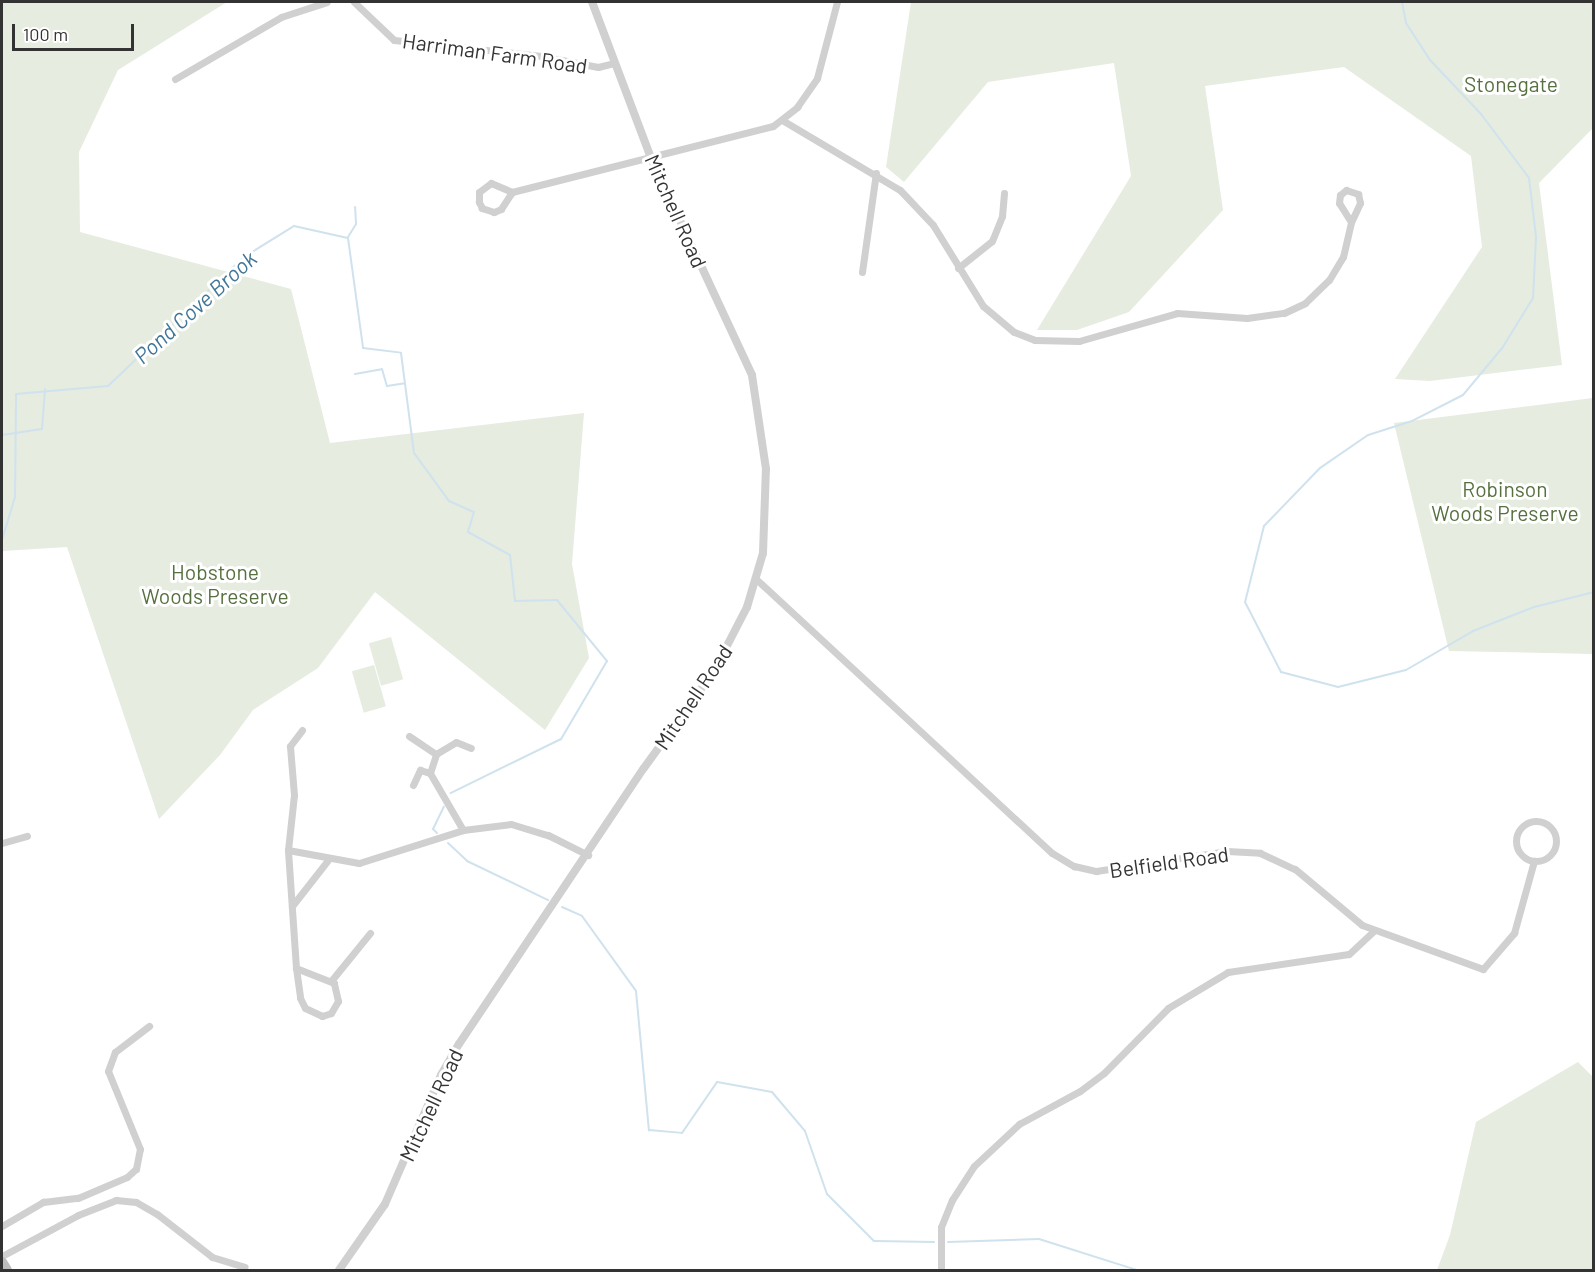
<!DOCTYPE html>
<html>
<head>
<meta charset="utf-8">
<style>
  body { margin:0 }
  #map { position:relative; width:1595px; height:1272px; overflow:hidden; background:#fff; font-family:Barlow,sans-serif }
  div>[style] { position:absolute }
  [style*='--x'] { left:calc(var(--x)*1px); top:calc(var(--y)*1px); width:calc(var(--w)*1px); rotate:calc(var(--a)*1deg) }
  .green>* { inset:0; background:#e6ecdf; transform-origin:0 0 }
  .stream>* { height:2px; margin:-1px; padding:0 1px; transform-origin:1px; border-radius:1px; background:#cfe2ee }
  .minor>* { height:7px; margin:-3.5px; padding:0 3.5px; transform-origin:3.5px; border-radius:3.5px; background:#d0d0d0 }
  .minor>.ring { margin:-3.5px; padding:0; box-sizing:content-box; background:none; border:7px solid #d0d0d0; border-radius:50% }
  .tertiary>* { height:8px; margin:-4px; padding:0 4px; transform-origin:4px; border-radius:4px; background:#d0d0d0 }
  .secondary>* { height:10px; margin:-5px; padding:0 5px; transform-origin:5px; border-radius:5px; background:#bdbdbd }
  span { translate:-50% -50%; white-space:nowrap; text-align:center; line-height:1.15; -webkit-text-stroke:6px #fff; paint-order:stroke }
  .street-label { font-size:21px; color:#333 }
  .park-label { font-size:21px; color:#56703f }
  .water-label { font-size:22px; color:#3f7597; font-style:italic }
  .frame { position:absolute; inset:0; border:3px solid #333; pointer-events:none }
  .scale { position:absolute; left:12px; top:24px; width:122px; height:27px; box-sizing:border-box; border:3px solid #333; border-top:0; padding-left:8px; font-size:18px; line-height:21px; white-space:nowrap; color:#333; -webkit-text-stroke:4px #fff; paint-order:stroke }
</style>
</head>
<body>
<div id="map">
  <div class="green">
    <div style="clip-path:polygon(2px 2px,227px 2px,118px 70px,79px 152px,80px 232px,291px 289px,330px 443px,584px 413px,572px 564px,589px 658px,545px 730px,375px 592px,318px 668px,253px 710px,220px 755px,159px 819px,67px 547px,2px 551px)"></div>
    <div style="clip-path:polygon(911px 2px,1593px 2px,1593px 128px,1539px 183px,1562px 365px,1430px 381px,1395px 379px,1482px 247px,1471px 156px,1344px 67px,1205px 86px,1223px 210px,1129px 312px,1077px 330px,1037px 330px,1131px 176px,1114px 63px,988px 82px,904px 182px,886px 167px)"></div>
    <div style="clip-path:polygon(1593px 398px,1593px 654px,1449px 651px,1394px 423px)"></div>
    <div style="left:391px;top:637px;width:44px;height:23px;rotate:74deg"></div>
    <div style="left:374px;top:665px;width:43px;height:23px;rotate:74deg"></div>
    <div style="clip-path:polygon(1578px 1062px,1593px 1077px,1593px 1270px,1437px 1270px,1450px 1235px,1476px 1122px)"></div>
  </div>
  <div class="stream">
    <div style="--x:1402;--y:2;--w:21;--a:79"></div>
    <div style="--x:1406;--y:23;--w:44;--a:57"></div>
    <div style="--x:1430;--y:60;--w:74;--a:46.6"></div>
    <div style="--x:1481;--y:114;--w:80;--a:53.1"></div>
    <div style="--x:1529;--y:178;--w:59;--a:83.2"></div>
    <div style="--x:1536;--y:237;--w:61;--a:92.8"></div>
    <div style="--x:1533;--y:298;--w:57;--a:121.5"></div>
    <div style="--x:1503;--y:347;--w:62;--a:129.8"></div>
    <div style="--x:1463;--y:395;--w:57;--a:153"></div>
    <div style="--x:1412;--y:421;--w:46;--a:162.3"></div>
    <div style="--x:1368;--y:435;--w:58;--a:145.5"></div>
    <div style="--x:1320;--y:468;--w:81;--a:134"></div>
    <div style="--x:1264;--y:526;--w:78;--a:104"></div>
    <div style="--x:1245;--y:602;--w:79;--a:62.8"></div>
    <div style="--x:1281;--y:672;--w:59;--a:14.7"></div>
    <div style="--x:1338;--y:687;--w:70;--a:-14"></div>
    <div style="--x:1406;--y:670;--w:78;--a:-30.2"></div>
    <div style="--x:1473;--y:631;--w:66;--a:-21.5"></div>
    <div style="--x:1534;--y:607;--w:62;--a:-14"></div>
    <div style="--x:348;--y:237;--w:15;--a:-58"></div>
    <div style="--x:356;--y:224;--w:17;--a:-93"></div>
    <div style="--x:355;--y:374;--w:27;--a:-10"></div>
    <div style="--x:382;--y:369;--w:18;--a:74"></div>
    <div style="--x:387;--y:386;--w:18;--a:-9"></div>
    <div style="--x:2;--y:435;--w:40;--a:-8.5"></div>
    <div style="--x:42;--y:429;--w:40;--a:-85.7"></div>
    <div style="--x:2;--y:540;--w:45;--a:-73.2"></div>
    <div style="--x:15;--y:497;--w:103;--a:-89.4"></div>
    <div style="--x:16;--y:394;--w:92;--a:-5"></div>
    <div style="--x:108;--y:386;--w:187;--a:-43.5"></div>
    <div style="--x:244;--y:257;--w:59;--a:-31.8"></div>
    <div style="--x:294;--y:226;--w:55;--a:12.5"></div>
    <div style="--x:348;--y:238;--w:111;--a:82.2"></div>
    <div style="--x:363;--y:348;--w:38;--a:7"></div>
    <div style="--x:401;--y:353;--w:101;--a:82.6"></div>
    <div style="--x:414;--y:453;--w:59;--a:53.9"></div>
    <div style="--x:449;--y:501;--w:27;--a:24"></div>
    <div style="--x:474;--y:512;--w:21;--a:107"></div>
    <div style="--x:468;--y:532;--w:48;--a:28.7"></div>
    <div style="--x:510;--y:555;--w:46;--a:83.8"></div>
    <div style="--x:515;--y:601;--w:42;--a:-1.4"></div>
    <div style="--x:557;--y:600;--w:79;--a:50.7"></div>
    <div style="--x:607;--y:661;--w:91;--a:120.5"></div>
    <div style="--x:561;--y:739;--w:123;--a:153.9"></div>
    <div style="--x:437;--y:833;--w:6;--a:-135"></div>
    <div style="--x:433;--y:829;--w:25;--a:-64"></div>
    <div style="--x:448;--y:843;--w:26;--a:43"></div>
    <div style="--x:467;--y:861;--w:90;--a:25.7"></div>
    <div style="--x:562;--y:907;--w:22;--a:24"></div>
    <div style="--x:582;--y:916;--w:92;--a:54.2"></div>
    <div style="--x:636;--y:991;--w:140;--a:84.7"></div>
    <div style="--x:649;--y:1130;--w:33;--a:5"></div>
    <div style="--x:682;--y:1133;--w:62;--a:-55.5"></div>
    <div style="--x:717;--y:1082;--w:56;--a:10.3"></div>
    <div style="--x:772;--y:1092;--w:51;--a:49.8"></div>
    <div style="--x:805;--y:1131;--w:67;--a:70.8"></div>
    <div style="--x:827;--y:1194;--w:66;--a:45"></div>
    <div style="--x:874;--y:1241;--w:60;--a:1"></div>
    <div style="--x:948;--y:1242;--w:91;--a:-1.9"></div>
    <div style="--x:1039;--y:1239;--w:103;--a:17.6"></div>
  </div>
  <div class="minor">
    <div style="--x:354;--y:2;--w:55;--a:43.5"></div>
    <div style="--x:394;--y:40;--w:148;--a:6.2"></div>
    <div style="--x:541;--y:56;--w:58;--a:10.9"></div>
    <div style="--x:598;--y:67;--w:16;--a:-14"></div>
    <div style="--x:175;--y:79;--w:123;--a:-30.3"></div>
    <div style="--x:281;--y:17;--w:48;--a:-18.1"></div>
    <div style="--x:782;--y:120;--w:137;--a:30.7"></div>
    <div style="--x:900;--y:190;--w:48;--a:46.7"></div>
    <div style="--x:933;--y:225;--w:95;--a:58.3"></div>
    <div style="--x:983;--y:306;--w:40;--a:40"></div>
    <div style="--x:1014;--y:332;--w:22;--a:21"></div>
    <div style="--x:1035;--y:340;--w:44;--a:1.3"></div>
    <div style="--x:1079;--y:341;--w:102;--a:-15.9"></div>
    <div style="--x:1177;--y:313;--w:70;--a:4.1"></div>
    <div style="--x:1247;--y:318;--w:37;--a:-8"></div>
    <div style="--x:1284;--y:313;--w:23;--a:-25"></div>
    <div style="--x:1305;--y:303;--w:33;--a:-44"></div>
    <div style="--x:1329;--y:280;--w:27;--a:-59"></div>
    <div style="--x:1343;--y:257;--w:36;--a:-77"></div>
    <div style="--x:491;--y:183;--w:23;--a:23"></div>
    <div style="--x:512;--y:192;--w:20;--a:123"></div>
    <div style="--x:501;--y:209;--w:8;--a:157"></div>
    <div style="--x:494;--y:212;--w:13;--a:-162"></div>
    <div style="--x:482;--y:208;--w:7;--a:-117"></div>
    <div style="--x:479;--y:202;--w:10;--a:-90"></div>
    <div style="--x:479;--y:192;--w:15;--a:-37"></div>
    <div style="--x:1346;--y:190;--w:13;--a:18"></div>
    <div style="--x:1358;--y:194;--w:9;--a:77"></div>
    <div style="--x:1360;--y:203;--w:21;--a:115"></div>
    <div style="--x:1351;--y:222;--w:22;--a:-122"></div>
    <div style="--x:1339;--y:203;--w:8;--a:-83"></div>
    <div style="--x:1340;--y:195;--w:8;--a:-40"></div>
    <div style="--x:512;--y:192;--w:269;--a:-14.2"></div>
    <div style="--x:773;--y:126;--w:31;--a:-38"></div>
    <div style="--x:797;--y:107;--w:35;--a:-55"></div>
    <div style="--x:817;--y:78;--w:79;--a:-75.3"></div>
    <div style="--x:958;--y:268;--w:43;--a:-38.5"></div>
    <div style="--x:992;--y:241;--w:27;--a:-68"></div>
    <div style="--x:1002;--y:216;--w:23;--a:-85"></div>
    <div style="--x:862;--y:272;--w:100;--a:-82"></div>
    <div style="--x:756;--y:579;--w:403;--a:42.8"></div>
    <div style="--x:1052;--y:853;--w:26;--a:31"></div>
    <div style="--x:1074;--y:866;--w:23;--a:13"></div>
    <div style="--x:1096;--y:871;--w:133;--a:-8.7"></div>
    <div style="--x:1227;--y:851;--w:33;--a:3"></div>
    <div style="--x:1260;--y:853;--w:38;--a:25"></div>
    <div style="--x:1295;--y:869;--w:87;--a:39.9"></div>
    <div style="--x:1362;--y:925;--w:129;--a:20"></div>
    <div style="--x:1483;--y:969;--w:48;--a:-49.3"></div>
    <div style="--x:1514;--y:933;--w:75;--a:-74.5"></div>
    <div style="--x:409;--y:736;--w:32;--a:34"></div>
    <div style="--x:413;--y:785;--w:17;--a:-65"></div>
    <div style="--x:420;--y:770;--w:10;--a:17"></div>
    <div class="ring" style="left:1516px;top:821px;width:33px;height:33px"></div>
    <div style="--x:463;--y:830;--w:66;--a:-120.1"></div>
    <div style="--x:430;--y:773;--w:20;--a:-72"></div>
    <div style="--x:436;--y:754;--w:23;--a:-31"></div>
    <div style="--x:456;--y:742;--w:16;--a:22"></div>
    <div style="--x:2;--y:843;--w:26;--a:-16"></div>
    <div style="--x:288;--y:850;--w:72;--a:10.4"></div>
    <div style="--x:359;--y:863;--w:109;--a:-17.6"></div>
    <div style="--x:463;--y:830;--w:48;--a:-7.1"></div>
    <div style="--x:511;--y:824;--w:39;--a:17"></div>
    <div style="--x:548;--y:835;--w:45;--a:26.6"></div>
    <div style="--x:292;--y:906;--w:58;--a:-52"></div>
    <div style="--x:296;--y:968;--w:30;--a:82"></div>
    <div style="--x:300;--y:998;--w:11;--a:63"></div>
    <div style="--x:305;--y:1008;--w:19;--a:25"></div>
    <div style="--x:322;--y:1016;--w:9;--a:-18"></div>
    <div style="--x:331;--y:1013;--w:14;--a:-60"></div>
    <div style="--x:338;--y:1001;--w:18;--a:-103"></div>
    <div style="--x:334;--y:983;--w:41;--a:-158.5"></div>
    <div style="--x:296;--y:968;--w:118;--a:-93.9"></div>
    <div style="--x:288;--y:850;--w:55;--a:-83.8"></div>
    <div style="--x:294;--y:795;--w:49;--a:-94.7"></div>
    <div style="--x:290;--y:746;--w:20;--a:-53"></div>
    <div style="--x:331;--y:981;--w:62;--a:-50.9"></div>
    <div style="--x:2;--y:1226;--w:48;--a:-30.3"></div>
    <div style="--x:43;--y:1202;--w:35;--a:-7"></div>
    <div style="--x:78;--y:1198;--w:53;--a:-23.2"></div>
    <div style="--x:127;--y:1177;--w:12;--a:-42"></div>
    <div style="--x:136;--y:1169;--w:20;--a:-79"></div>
    <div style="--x:140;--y:1149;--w:84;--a:-112.3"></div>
    <div style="--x:108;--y:1071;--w:20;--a:-70"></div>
    <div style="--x:115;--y:1052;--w:43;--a:-37.4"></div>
    <div style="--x:2;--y:1256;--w:86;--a:-28.3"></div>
    <div style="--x:78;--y:1215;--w:41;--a:-21.5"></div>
    <div style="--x:116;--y:1200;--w:20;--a:6"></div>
    <div style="--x:136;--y:1202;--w:24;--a:30"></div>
    <div style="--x:157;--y:1214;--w:70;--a:38"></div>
    <div style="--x:212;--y:1257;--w:34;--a:17"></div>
    <div style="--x:941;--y:1270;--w:43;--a:-90"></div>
    <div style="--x:941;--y:1227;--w:29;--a:-68"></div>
    <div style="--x:952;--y:1200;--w:40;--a:-57.1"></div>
    <div style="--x:974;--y:1166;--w:62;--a:-43"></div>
    <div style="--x:1019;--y:1124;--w:69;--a:-28.4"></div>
    <div style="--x:1080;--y:1091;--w:30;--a:-37"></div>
    <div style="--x:1104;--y:1073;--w:91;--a:-45.4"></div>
    <div style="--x:1168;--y:1008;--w:70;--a:-31"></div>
    <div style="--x:1228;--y:972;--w:122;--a:-8.5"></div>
    <div style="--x:1349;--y:954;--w:34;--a:-43"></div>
  </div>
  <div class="tertiary">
    <div style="--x:339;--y:1270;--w:80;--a:-55.1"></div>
    <div style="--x:385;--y:1204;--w:141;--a:-66.5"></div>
    <div style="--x:441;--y:1075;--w:36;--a:-60"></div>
    <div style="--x:459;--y:1044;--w:332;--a:-56.2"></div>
    <div style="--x:644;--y:768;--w:120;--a:-54.2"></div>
    <div style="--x:714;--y:671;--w:72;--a:-62.7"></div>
    <div style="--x:747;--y:607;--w:56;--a:-73.5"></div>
    <div style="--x:763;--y:553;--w:84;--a:-88"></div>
    <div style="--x:766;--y:469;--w:95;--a:-98.5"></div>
    <div style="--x:752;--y:375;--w:239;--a:-115"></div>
    <div style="--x:651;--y:158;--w:167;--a:-110.7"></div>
  </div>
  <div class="secondary">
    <div style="--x:2;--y:1262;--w:9;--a:58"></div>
  </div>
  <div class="street-label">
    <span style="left:495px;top:53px;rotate:8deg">Harriman Farm Road</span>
    <span style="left:676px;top:211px;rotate:66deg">Mitchell Road</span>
    <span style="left:693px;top:697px;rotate:-56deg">Mitchell Road</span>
    <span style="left:1169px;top:862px;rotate:-8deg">Belfield Road</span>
    <span style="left:431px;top:1105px;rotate:-65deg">Mitchell Road</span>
  </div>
  <div class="park-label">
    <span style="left:1511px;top:84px">Stonegate</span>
    <span style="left:1505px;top:501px">Robinson<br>Woods Preserve</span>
    <span style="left:215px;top:584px">Hobstone<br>Woods Preserve</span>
  </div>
  <div class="water-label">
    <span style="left:195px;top:307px;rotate:-42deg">Pond Cove Brook</span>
  </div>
  <div class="frame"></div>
  <div class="scale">100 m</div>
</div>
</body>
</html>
